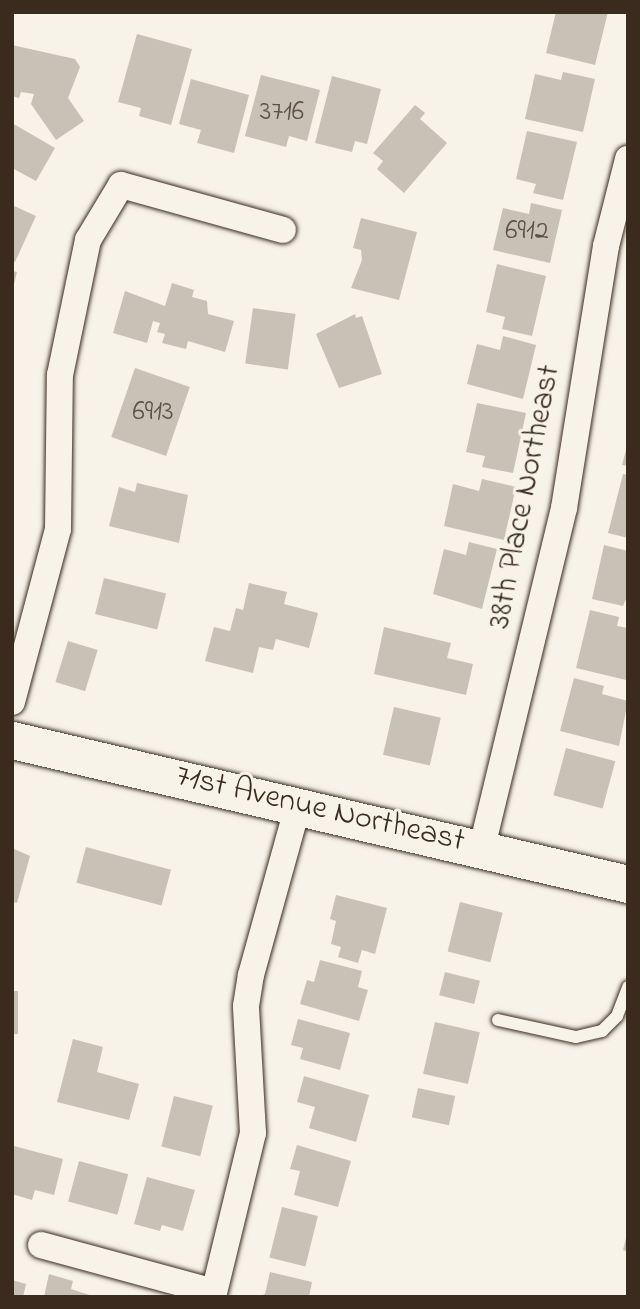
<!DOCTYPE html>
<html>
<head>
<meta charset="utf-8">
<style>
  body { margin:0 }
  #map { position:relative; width:640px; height:1309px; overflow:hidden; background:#f7f3e8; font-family:"Indie Flower",sans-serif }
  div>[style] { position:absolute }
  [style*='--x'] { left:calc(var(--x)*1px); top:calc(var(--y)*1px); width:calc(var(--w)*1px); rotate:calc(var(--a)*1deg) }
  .building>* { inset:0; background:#c8c1b6; transform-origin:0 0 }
  .roads { filter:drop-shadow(0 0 2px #3b2a1e) drop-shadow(0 0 2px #3b2a1e) }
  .lane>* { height:12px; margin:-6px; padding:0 6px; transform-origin:6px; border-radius:6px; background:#f7f3e8 }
  .street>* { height:26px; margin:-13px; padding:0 13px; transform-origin:13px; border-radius:13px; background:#f7f3e8 }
  .secondary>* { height:37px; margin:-18.5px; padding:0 18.5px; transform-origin:18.5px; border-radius:18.5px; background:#f7f3e8 }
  span { translate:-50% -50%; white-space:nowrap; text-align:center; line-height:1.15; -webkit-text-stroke:6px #f7f3e8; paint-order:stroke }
  .number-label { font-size:28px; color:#5e5044 }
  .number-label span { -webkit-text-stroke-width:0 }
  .street-label { font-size:32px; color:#3b2a1e }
  .frame { position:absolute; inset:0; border:14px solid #3b2a1e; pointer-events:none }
</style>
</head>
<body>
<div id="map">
  <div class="building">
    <div style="clip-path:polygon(556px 12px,608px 12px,595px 65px,546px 53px)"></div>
    <div style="clip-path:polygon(137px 34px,192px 49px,171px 125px,139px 116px,141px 108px,118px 102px)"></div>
    <div style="clip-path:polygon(12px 45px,75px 59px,80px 67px,68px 98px,84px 121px,56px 140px,31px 104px,34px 94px,21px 92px,19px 98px,12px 96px)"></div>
    <div style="clip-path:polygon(563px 72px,595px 79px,583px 132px,525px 119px,535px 74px,561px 80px)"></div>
    <div style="clip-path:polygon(261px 75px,320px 90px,307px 141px,289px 136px,286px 147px,245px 136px)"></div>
    <div style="clip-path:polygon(332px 76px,381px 89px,367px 144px,355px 141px,352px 152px,315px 143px)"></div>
    <div style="clip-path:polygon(191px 79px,249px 95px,234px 153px,197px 143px,201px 130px,179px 124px)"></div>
    <div style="clip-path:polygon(415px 105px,425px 113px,420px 119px,447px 143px,404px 193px,377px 169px,383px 161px,373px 153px)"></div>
    <div style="clip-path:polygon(12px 123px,55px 148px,36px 181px,12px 168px)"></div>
    <div style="clip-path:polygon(527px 131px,577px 142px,563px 200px,533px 193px,536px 184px,516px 179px)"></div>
    <div style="clip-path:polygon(531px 203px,562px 210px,550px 263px,493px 250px,503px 208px,529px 214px)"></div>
    <div style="clip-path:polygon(12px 205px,36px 216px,15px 262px,12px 261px)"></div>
    <div style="clip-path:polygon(361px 218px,417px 232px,399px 300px,351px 288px,362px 260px,361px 250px,353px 248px)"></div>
    <div style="clip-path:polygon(497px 264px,546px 276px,532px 336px,502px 329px,505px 317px,486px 312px)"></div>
    <div style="clip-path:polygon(12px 271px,17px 272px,13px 288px,12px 288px)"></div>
    <div style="clip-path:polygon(172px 283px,194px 290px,192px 297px,207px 301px,208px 314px,234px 321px,225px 352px,188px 341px,186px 349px,162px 343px,165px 334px,157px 332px,160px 323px,153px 321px,147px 343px,113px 333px,125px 291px,165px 306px)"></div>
    <div style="left:253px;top:308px;width:43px;height:56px;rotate:8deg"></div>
    <div style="clip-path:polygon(355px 314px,356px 318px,362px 316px,382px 374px,339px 388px,316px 334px)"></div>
    <div style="clip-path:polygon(503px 336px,536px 345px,523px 399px,467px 384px,477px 344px,500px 350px)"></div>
    <div style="left:135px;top:368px;width:58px;height:73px;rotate:19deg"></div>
    <div style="clip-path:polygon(477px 403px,526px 413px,513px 473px,482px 467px,485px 456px,466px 452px)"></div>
    <div style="clip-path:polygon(627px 446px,628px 446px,628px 466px,622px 465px)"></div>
    <div style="clip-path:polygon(623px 474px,628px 475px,628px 538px,608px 533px)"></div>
    <div style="clip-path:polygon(482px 479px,516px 487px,504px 540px,444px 526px,453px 484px,479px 491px)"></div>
    <div style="clip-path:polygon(137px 483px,188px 495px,179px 543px,109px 526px,119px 487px,135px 492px)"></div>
    <div style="clip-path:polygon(469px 542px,497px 549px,482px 609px,433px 594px,444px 549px,466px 555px)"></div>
    <div style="clip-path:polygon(604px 545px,628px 551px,628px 595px,623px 606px,592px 599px)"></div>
    <div style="left:104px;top:578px;width:64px;height:37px;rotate:14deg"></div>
    <div style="clip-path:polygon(249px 583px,287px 592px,284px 604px,318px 613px,309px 648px,276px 639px,273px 650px,259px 647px,253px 673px,205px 661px,214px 627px,230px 631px,236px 608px,243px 610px)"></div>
    <div style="clip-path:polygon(590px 610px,619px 617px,617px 626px,628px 628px,626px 680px,576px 668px)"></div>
    <div style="clip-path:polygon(384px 627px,451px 643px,447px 658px,473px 664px,466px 695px,374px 674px)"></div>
    <div style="left:68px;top:641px;width:31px;height:43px;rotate:17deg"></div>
    <div style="clip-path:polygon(574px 678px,604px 686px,602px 694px,628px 701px,619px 746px,560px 731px)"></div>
    <div style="left:394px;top:707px;width:48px;height:49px;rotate:13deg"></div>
    <div style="left:566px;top:748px;width:51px;height:49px;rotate:15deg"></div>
    <div style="left:86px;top:847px;width:88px;height:37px;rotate:15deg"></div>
    <div style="clip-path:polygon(12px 848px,30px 856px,17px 903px,12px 902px)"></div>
    <div style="clip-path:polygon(336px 895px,387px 908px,375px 954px,362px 950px,358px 963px,338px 957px,341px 947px,331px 944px,336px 921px,330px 919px)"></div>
    <div style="left:460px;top:902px;width:44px;height:51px;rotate:14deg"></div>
    <div style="clip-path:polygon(320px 960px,362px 971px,358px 987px,368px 990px,359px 1021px,300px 1004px,307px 980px,314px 982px)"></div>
    <div style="left:445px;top:972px;width:36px;height:24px;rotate:14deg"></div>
    <div style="left:12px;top:991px;width:6px;height:43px"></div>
    <div style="clip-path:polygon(298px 1019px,350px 1033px,340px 1070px,300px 1059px,303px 1048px,291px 1045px)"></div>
    <div style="left:435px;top:1022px;width:46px;height:53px;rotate:13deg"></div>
    <div style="clip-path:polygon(73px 1039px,103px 1047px,97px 1072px,139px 1084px,129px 1120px,57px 1102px)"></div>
    <div style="clip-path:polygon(304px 1076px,369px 1095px,356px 1142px,309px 1128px,315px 1107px,297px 1102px)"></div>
    <div style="left:418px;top:1088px;width:38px;height:30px;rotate:12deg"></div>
    <div style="left:174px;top:1096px;width:40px;height:52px;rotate:14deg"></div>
    <div style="clip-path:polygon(297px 1145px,351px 1161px,338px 1207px,294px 1195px,300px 1171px,290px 1169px)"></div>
    <div style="clip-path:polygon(14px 1146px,63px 1159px,54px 1195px,35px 1190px,32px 1200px,12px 1194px)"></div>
    <div style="left:79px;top:1161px;width:51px;height:42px;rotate:15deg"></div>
    <div style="clip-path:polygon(147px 1177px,195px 1190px,183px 1231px,162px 1225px,160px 1231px,134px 1224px)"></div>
    <div style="left:282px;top:1207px;width:37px;height:52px;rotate:14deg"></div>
    <div style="clip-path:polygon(627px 1234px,628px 1234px,628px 1252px,623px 1250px)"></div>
    <div style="clip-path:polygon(270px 1272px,312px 1282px,309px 1297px,258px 1297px,265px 1294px)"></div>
    <div style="clip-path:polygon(49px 1274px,73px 1281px,71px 1289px,96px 1297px,44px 1297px)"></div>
    <div style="clip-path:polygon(12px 1280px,26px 1284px,23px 1297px,12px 1297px)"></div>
  </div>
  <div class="roads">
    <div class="lane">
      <div style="--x:498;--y:1020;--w:80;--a:12.3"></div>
      <div style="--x:576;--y:1037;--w:27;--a:-13"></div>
      <div style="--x:602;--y:1031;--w:21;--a:-45"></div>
      <div style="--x:617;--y:1016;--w:31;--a:-69"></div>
    </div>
    <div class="street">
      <div style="--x:12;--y:702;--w:179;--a:-75.1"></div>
      <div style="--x:58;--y:529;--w:154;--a:-89.3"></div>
      <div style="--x:60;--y:375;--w:138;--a:-78.3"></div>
      <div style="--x:88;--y:240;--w:64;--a:-59"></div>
      <div style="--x:121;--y:185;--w:168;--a:15.5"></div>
      <div style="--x:482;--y:847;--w:349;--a:-76.4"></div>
      <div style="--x:564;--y:508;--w:265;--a:-80.9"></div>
      <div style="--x:606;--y:246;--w:90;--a:-75.8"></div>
      <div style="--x:41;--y:1245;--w:179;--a:15.2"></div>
      <div style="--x:213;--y:1297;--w:169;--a:-76.3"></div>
      <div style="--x:253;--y:1133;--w:127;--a:-93.2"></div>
      <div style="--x:246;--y:1006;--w:31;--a:-81"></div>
      <div style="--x:251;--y:975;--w:175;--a:-74.5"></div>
    </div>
    <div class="secondary">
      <div style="--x:12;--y:740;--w:633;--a:13.16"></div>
    </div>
  </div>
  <div class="number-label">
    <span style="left:282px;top:113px">3716</span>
    <span style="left:527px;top:232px">6912</span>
    <span style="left:153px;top:413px">6913</span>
  </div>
  <div class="street-label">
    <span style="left:526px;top:497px;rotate:-79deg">38th Place Northeast</span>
    <span style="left:320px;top:810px;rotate:13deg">71st Avenue Northeast</span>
  </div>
  <div class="frame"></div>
</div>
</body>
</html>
